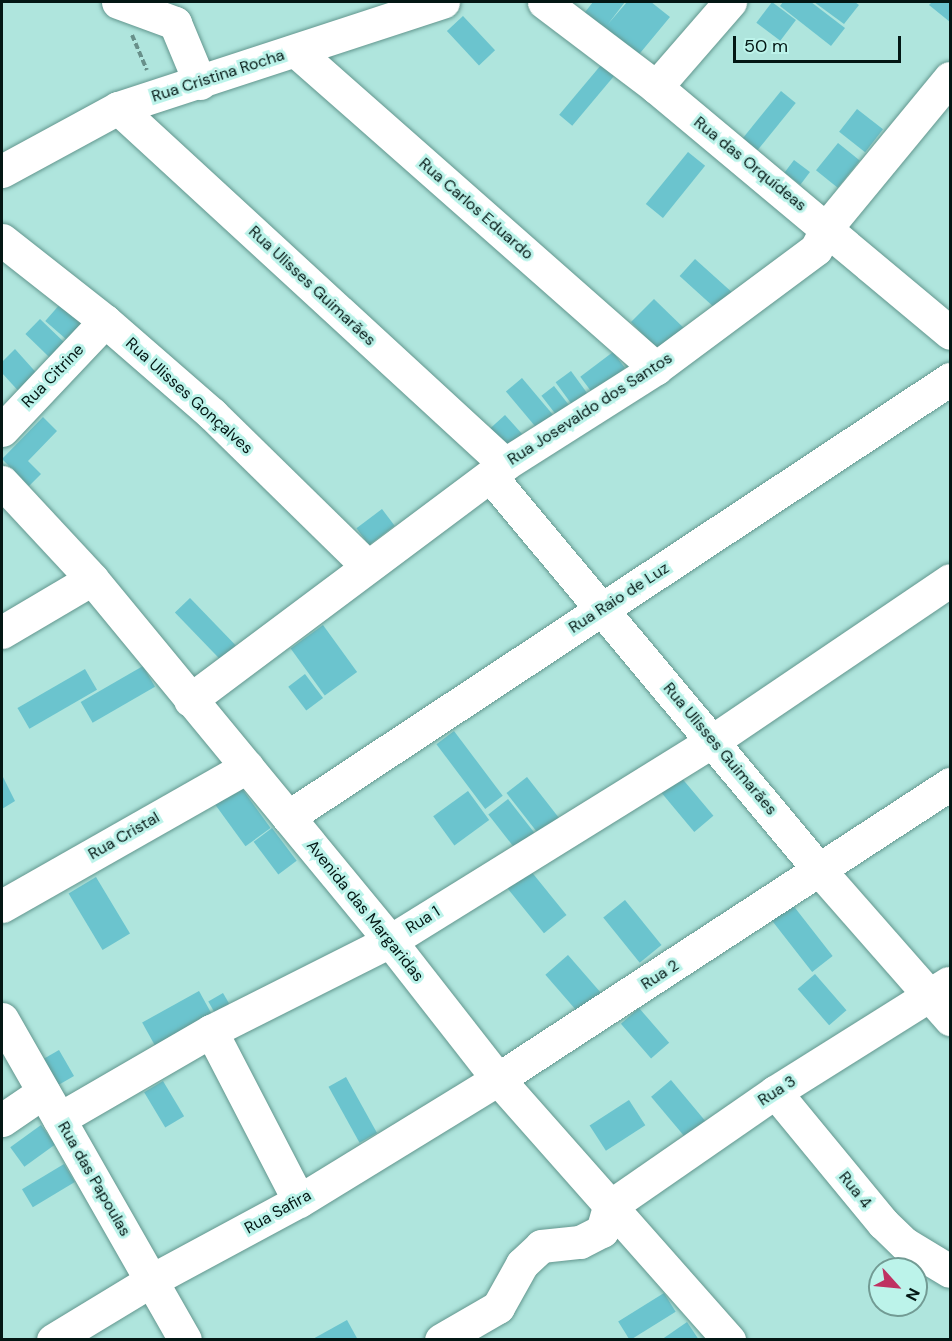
<!DOCTYPE html>
<html>
<head>
<meta charset="utf-8">
<style>
  body { margin:0 }
  #map { position:relative; width:952px; height:1341px; overflow:hidden; background:#afe5dd; font-family:"DM Sans",sans-serif }
  div>[style] { position:absolute }
  [style*='--x'] { left:calc(var(--x)*1px); top:calc(var(--y)*1px); width:calc(var(--w)*1px); rotate:calc(var(--a)*1deg) }
  .building>* { inset:0; background:#6bc4ce; transform-origin:0 0 }
  .path>* { height:4px; margin-top:-2px; transform-origin:0; background:repeating-linear-gradient(90deg,#68908a 0 6px,transparent 0 9px) }
  .roads { filter:drop-shadow(0 0 2px #62968e) drop-shadow(0 0 2px #62968e) }
  .minor>* { height:33px; margin:-16.5px; padding:0 16.5px; transform-origin:16.5px; border-radius:16.5px; background:#fff }
  span { translate:-50% -50%; white-space:nowrap; text-align:center; line-height:1.15; -webkit-text-stroke:6px #bcf3ea; paint-order:stroke }
  .street-label { font-size:16px; color:#031714 }
  .frame { position:absolute; inset:0; border:3px solid #031714; pointer-events:none }
  .north { position:absolute; left:868px; top:1257px; width:60px; height:60px; box-sizing:border-box; background:#bcf3ea; border:2px solid #729b94; border-radius:50%; rotate:117deg; font-size:16px; font-weight:700; line-height:24px; text-align:center; color:#031714 }
  .north::after { content:''; display:block; margin:auto; width:21px; height:27px; background:#bf3262; clip-path:polygon(50% 0,100% 100%,50% 72%,0 100%) }
  .scale { position:absolute; left:733px; top:36px; width:168px; height:27px; box-sizing:border-box; border:3px solid #031714; border-top:0; padding-left:8px; font-size:18px; line-height:21px; white-space:nowrap; color:#031714; -webkit-text-stroke:4px #bcf3ea; paint-order:stroke }
</style>
</head>
<body>
<div id="map">
  <div class="building">
    <div style="clip-path:polygon(593px 2px,625px 2px,608px 24px,627px 2px,651px 2px,670px 17px,636px 58px,582px 16px)"></div>
    <div style="left:772px;top:2px;width:30px;height:26px;rotate:37deg"></div>
    <div style="clip-path:polygon(783px 2px,811px 2px,845px 28px,831px 46px,780px 6px)"></div>
    <div style="clip-path:polygon(814px 2px,855px 2px,859px 5px,844px 24px)"></div>
    <div style="clip-path:polygon(932px 2px,950px 2px,950px 22px,929px 5px)"></div>
    <div style="left:463px;top:16px;width:47px;height:22px;rotate:47deg"></div>
    <div style="left:601px;top:65px;width:17px;height:65px;rotate:40deg"></div>
    <div style="left:781px;top:91px;width:19px;height:65px;rotate:39deg"></div>
    <div style="left:857px;top:109px;width:33px;height:29px;rotate:38deg"></div>
    <div style="left:838px;top:143px;width:28px;height:35px;rotate:39deg"></div>
    <div style="left:688px;top:152px;width:22px;height:67px;rotate:39deg"></div>
    <div style="left:794px;top:160px;width:20px;height:16px;rotate:37deg"></div>
    <div style="left:695px;top:259px;width:52px;height:23px;rotate:42deg"></div>
    <div style="clip-path:polygon(654px 299px,690px 334px,659px 351px,631px 322px)"></div>
    <div style="left:61px;top:303px;width:30px;height:24px;rotate:41deg"></div>
    <div style="left:40px;top:319px;width:39px;height:21px;rotate:44deg"></div>
    <div style="clip-path:polygon(15px 349px,41px 378px,22px 395px,2px 373px,2px 362px)"></div>
    <div style="left:613px;top:352px;width:20px;height:41px;rotate:53deg"></div>
    <div style="left:571px;top:371px;width:31px;height:19px;rotate:54deg"></div>
    <div style="left:522px;top:378px;width:52px;height:21px;rotate:50deg"></div>
    <div style="left:554px;top:386px;width:28px;height:16px;rotate:52deg"></div>
    <div style="left:505px;top:415px;width:30px;height:22px;rotate:48deg"></div>
    <div style="clip-path:polygon(43px 417px,57px 431px,28px 461px,41px 474px,29px 486px,2px 459px)"></div>
    <div style="left:382px;top:509px;width:21px;height:32px;rotate:53deg"></div>
    <div style="left:190px;top:598px;width:66px;height:21px;rotate:46deg"></div>
    <div style="left:323px;top:625px;width:58px;height:40px;rotate:54deg"></div>
    <div style="left:143px;top:666px;width:24px;height:72px;rotate:60deg"></div>
    <div style="left:85px;top:669px;width:24px;height:78px;rotate:60deg"></div>
    <div style="left:305px;top:674px;width:30px;height:21px;rotate:53deg"></div>
    <div style="left:454px;top:731px;width:81px;height:22px;rotate:53deg"></div>
    <div style="clip-path:polygon(2px 775px,15px 801px,2px 809px)"></div>
    <div style="left:680px;top:776px;width:52px;height:25px;rotate:50deg"></div>
    <div style="left:527px;top:777px;width:53px;height:26px;rotate:52deg"></div>
    <div style="left:240px;top:786px;width:52px;height:31px;rotate:54deg"></div>
    <div style="left:468px;top:791px;width:36px;height:43px;rotate:54deg"></div>
    <div style="left:508px;top:799px;width:47px;height:25px;rotate:52deg"></div>
    <div style="left:272px;top:828px;width:41px;height:23px;rotate:53deg"></div>
    <div style="left:530px;top:870px;width:58px;height:29px;rotate:51deg"></div>
    <div style="left:96px;top:877px;width:66px;height:32px;rotate:59deg"></div>
    <div style="left:625px;top:900px;width:58px;height:28px;rotate:51deg"></div>
    <div style="left:792px;top:904px;width:66px;height:26px;rotate:52deg"></div>
    <div style="left:568px;top:955px;width:52px;height:30px;rotate:49deg"></div>
    <div style="left:815px;top:974px;width:48px;height:23px;rotate:49deg"></div>
    <div style="left:199px;top:991px;width:37px;height:65px;rotate:61deg"></div>
    <div style="left:223px;top:993px;width:20px;height:17px;rotate:60deg"></div>
    <div style="left:639px;top:1008px;width:46px;height:24px;rotate:49deg"></div>
    <div style="left:59px;top:1050px;width:30px;height:21px;rotate:60deg"></div>
    <div style="left:346px;top:1077px;width:64px;height:20px;rotate:61deg"></div>
    <div style="left:671px;top:1080px;width:55px;height:26px;rotate:50deg"></div>
    <div style="left:163px;top:1081px;width:41px;height:22px;rotate:59deg"></div>
    <div style="left:629px;top:1100px;width:30px;height:47px;rotate:57deg"></div>
    <div style="left:41px;top:1125px;width:24px;height:38px;rotate:54deg"></div>
    <div style="left:64px;top:1164px;width:21px;height:49px;rotate:59deg"></div>
    <div style="left:664px;top:1293px;width:22px;height:54px;rotate:58deg"></div>
    <div style="clip-path:polygon(347px 1320px,358px 1340px,311px 1340px)"></div>
    <div style="clip-path:polygon(687px 1322px,699px 1340px,661px 1340px)"></div>
  </div>
  <div class="path">
    <div style="--x:132;--y:35;--w:38;--a:67"></div>
  </div>
  <div class="roads">
    <div class="minor">
      <div style="--x:118;--y:2;--w:61;--a:20.2"></div>
      <div style="--x:175;--y:23;--w:65;--a:67.4"></div>
      <div style="--x:544;--y:2;--w:141;--a:37.2"></div>
      <div style="--x:656;--y:87;--w:383;--a:39.9"></div>
      <div style="--x:296;--y:51;--w:480;--a:41.4"></div>
      <div style="--x:656;--y:87;--w:113;--a:-49"></div>
      <div style="--x:118;--y:108;--w:526;--a:42.61"></div>
      <div style="--x:2;--y:171;--w:132;--a:-28.5"></div>
      <div style="--x:118;--y:108;--w:342;--a:-18.1"></div>
      <div style="--x:2;--y:240;--w:131;--a:38.2"></div>
      <div style="--x:105;--y:321;--w:142;--a:41"></div>
      <div style="--x:212;--y:414;--w:216;--a:44.4"></div>
      <div style="--x:2;--y:430;--w:150;--a:-46.6"></div>
      <div style="--x:491;--y:477;--w:515;--a:50.12"></div>
      <div style="--x:821;--y:872;--w:196;--a:48.7"></div>
      <div style="--x:2;--y:482;--w:132;--a:47.1"></div>
      <div style="--x:92;--y:579;--w:469;--a:50.5"></div>
      <div style="--x:390;--y:941;--w:175;--a:52"></div>
      <div style="--x:498;--y:1079;--w:349;--a:48.5"></div>
      <div style="--x:2;--y:632;--w:104;--a:-30.5"></div>
      <div style="--x:190;--y:700;--w:394;--a:-36.8"></div>
      <div style="--x:505;--y:464;--w:179;--a:-32.4"></div>
      <div style="--x:656;--y:368;--w:199;--a:-36.6"></div>
      <div style="--x:816;--y:249;--w:25;--a:-63"></div>
      <div style="--x:827;--y:227;--w:193;--a:-50.5"></div>
      <div style="--x:288;--y:817;--w:794;--a:-33.49"></div>
      <div style="--x:2;--y:906;--w:282;--a:-29.6"></div>
      <div style="--x:2;--y:1019;--w:369;--a:60.3"></div>
      <div style="--x:211;--y:1031;--w:191;--a:62.6"></div>
      <div style="--x:775;--y:1092;--w:170;--a:50.5"></div>
      <div style="--x:883;--y:1223;--w:30;--a:44"></div>
      <div style="--x:905;--y:1244;--w:52;--a:31"></div>
      <div style="--x:59;--y:1119;--w:176;--a:-30.1"></div>
      <div style="--x:211;--y:1031;--w:200;--a:-26.7"></div>
      <div style="--x:390;--y:941;--w:381;--a:-31.8"></div>
      <div style="--x:714;--y:740;--w:285;--a:-34.1"></div>
      <div style="--x:2;--y:1120;--w:50;--a:-34.3"></div>
      <div style="--x:53;--y:1340;--w:116;--a:-31.2"></div>
      <div style="--x:152;--y:1280;--w:167;--a:-28.3"></div>
      <div style="--x:299;--y:1201;--w:233;--a:-31.5"></div>
      <div style="--x:498;--y:1079;--w:540;--a:-33.13"></div>
      <div style="--x:441;--y:1340;--w:66;--a:-30.1"></div>
      <div style="--x:498;--y:1307;--w:49;--a:-60.8"></div>
      <div style="--x:522;--y:1264;--w:26;--a:-43"></div>
      <div style="--x:541;--y:1246;--w:39;--a:-6"></div>
      <div style="--x:580;--y:1242;--w:25;--a:-27"></div>
      <div style="--x:602;--y:1231;--w:25;--a:-74"></div>
      <div style="--x:609;--y:1207;--w:202;--a:-34.7"></div>
      <div style="--x:775;--y:1092;--w:205;--a:-32.1"></div>
    </div>
  </div>
  <div class="street-label">
    <span style="left:218px;top:76px;rotate:-18deg">Rua Cristina Rocha</span>
    <span style="left:750px;top:164px;rotate:39deg">Rua das Orquídeas</span>
    <span style="left:476px;top:209px;rotate:41deg">Rua Carlos Eduardo</span>
    <span style="left:312px;top:286px;rotate:43deg">Rua Ulisses Guimarães</span>
    <span style="left:53px;top:376px;rotate:-46deg">Rua Citrine</span>
    <span style="left:189px;top:396px;rotate:42deg">Rua Ulisses Gonçalves</span>
    <span style="left:590px;top:409px;rotate:-33deg">Rua Josevaldo dos Santos</span>
    <span style="left:619px;top:598px;rotate:-33deg">Rua Raio de Luz</span>
    <span style="left:720px;top:749px;rotate:50deg">Rua Ulisses Guimarães</span>
    <span style="left:124px;top:836px;rotate:-30deg">Rua Cristal</span>
    <span style="left:365px;top:911px;rotate:51deg">Avenida das Margaridas</span>
    <span style="left:423px;top:920px;rotate:-32deg">Rua 1</span>
    <span style="left:660px;top:975px;rotate:-33deg">Rua 2</span>
    <span style="left:777px;top:1091px;rotate:-33deg">Rua 3</span>
    <span style="left:94px;top:1179px;rotate:60deg">Rua das Papoulas</span>
    <span style="left:855px;top:1190px;rotate:51deg">Rua 4</span>
    <span style="left:278px;top:1212px;rotate:-29deg">Rua Safira</span>
  </div>
  <div class="frame"></div>
  <div class="north">N</div>
  <div class="scale">50 m</div>
</div>
</body>
</html>
